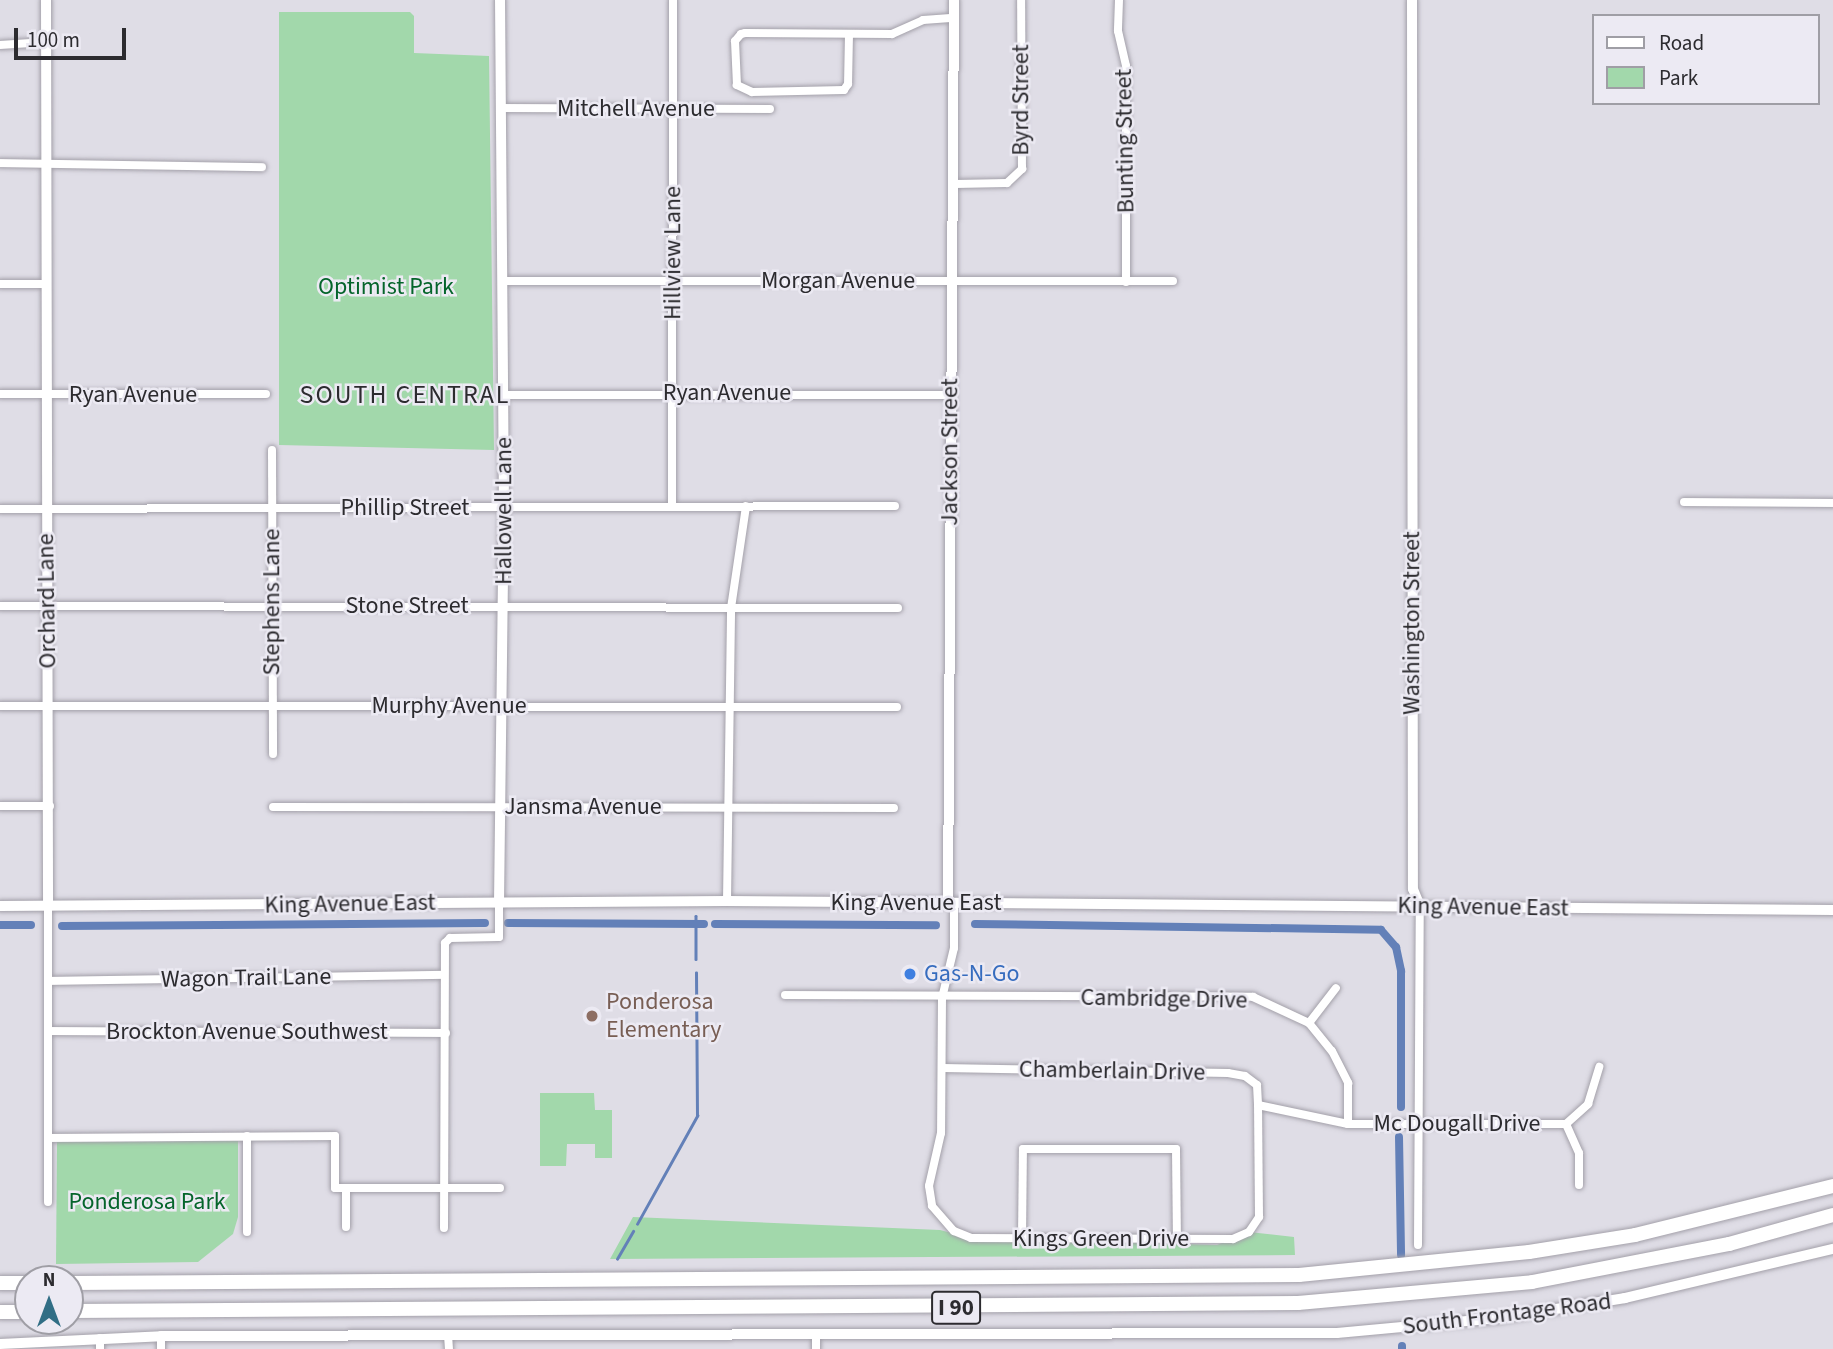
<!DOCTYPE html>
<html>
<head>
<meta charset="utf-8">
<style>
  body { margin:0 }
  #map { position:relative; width:1833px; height:1349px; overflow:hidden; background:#dfdde6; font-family:"Source Sans 3",sans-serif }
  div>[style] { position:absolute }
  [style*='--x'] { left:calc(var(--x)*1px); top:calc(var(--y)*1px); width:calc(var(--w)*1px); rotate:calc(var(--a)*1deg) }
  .green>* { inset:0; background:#a2d8ab }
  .stream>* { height:2.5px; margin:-1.25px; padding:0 1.25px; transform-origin:1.25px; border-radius:1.25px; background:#6380b8 }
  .canal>* { height:8px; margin:-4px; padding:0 4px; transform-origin:4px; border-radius:4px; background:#6380b8 }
  .roads { filter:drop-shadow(0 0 2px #a3a0a9) drop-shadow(0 0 2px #a3a0a9) }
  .minor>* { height:8px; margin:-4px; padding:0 4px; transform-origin:4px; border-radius:4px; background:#fff }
  .tertiary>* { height:10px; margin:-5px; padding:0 5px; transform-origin:5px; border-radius:5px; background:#fff }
  .secondary>* { height:10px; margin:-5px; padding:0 5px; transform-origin:5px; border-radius:5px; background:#fff }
  .motorway>* { height:14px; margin:-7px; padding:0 7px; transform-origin:7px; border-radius:7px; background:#fff }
  .dots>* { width:19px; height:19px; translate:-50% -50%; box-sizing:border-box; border:4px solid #eceaf3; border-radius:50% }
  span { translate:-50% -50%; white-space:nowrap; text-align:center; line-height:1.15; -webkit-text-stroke:5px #eceaf3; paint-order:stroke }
  .shield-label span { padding:2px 5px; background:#eceaf3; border:2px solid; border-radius:5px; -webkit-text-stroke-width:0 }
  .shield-label { font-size:23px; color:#2c2b2f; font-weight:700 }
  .street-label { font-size:24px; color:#2c2b2f }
  .park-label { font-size:24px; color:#05652b }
  .shop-label { font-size:24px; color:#366cbe }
  .left { translate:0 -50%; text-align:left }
  .education-label { font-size:24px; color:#785e54 }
  .neighbourhood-label { font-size:26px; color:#2c2b2f; letter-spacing:2px }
  .legend { position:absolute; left:1592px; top:14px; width:228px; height:91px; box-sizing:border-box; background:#eceaf3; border:2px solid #9f9ea5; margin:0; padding:9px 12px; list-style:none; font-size:21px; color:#2c2b2f }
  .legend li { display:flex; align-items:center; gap:14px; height:35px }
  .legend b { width:35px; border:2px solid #9f9ea5 }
  .north { position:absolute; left:14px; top:1265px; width:70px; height:70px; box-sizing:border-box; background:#eceaf3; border:2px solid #9f9ea5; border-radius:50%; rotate:0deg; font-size:19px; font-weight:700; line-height:28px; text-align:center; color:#2c2b2f }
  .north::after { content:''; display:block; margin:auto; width:24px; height:32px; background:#316e85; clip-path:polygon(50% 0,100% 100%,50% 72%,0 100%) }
  .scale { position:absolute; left:14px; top:28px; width:112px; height:32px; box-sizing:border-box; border:4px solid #2c2b2f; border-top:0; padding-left:9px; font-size:21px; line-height:24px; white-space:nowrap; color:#2c2b2f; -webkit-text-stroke:5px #eceaf3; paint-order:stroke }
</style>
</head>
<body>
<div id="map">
  <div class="green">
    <div style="clip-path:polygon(279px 12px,410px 12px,414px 16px,414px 53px,489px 56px,494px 450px,279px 445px)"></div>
    <div style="clip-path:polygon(540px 1093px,594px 1093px,595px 1110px,612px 1110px,612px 1158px,595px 1158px,595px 1144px,567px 1144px,566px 1166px,540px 1166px)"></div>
    <div style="clip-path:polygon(238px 1141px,238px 1217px,233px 1234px,198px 1262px,56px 1264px,57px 1142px)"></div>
    <div style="clip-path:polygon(633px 1217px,940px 1230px,971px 1238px,1217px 1245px,1249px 1232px,1294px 1237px,1295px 1255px,610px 1259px)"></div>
  </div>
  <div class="stream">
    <div style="--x:696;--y:916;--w:43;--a:90"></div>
    <div style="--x:637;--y:1224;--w:124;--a:-60.9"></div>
    <div style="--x:697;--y:1116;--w:143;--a:-90.4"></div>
    <div style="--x:617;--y:1259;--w:32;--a:-60"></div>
  </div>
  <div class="canal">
    <div style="--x:508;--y:923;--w:196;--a:0.3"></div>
    <div style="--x:715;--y:924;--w:221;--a:0.3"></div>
    <div style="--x:975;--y:924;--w:406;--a:0.8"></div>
    <div style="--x:1381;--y:930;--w:23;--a:49"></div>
    <div style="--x:1396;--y:947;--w:25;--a:78"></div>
    <div style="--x:1401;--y:971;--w:136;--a:90"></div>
    <div style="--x:0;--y:925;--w:31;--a:0"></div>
    <div style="--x:62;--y:926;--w:423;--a:-0.4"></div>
    <div style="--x:1399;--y:1137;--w:118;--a:89"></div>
    <div style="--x:1402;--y:1346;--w:3;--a:90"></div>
  </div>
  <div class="roads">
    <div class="minor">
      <div style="--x:1119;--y:0;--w:31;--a:92"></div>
      <div style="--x:1118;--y:31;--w:36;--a:77"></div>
      <div style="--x:1126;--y:66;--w:216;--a:90"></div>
      <div style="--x:849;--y:34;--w:50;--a:91.1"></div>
      <div style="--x:848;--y:84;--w:7;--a:124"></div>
      <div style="--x:844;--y:90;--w:92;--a:178.8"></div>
      <div style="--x:752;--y:92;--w:17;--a:-155"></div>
      <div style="--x:737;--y:85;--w:44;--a:-92.6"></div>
      <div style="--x:735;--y:41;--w:9;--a:-49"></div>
      <div style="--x:741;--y:34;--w:4;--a:-14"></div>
      <div style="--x:745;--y:33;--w:147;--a:0.4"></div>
      <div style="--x:892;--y:34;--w:34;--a:-24"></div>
      <div style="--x:923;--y:20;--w:31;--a:-4"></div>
      <div style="--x:0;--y:45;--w:46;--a:-3.7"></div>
      <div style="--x:502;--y:108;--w:268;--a:0.2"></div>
      <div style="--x:0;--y:163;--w:262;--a:0.9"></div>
      <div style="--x:955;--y:184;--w:52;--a:-1.1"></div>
      <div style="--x:1007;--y:183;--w:21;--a:-43"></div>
      <div style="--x:1022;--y:169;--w:169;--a:-90.3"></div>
      <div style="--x:502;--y:281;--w:671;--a:0"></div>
      <div style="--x:0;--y:284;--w:45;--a:0"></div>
      <div style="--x:0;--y:394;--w:266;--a:0"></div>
      <div style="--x:504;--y:395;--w:446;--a:0"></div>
      <div style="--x:272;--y:450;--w:304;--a:89.8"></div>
      <div style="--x:1684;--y:502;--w:149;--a:0.4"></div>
      <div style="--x:672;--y:507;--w:507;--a:-89.89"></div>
      <div style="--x:0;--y:509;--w:895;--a:-0.19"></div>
      <div style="--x:0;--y:606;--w:898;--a:0.13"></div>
      <div style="--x:0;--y:706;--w:897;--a:0.06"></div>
      <div style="--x:0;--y:806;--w:50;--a:0"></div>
      <div style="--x:273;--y:807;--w:621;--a:0.09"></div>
      <div style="--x:727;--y:901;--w:293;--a:-89.2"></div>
      <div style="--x:731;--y:608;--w:103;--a:-81.6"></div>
      <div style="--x:954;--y:904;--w:44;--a:90"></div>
      <div style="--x:954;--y:948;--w:51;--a:103.5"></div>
      <div style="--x:942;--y:998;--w:135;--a:90.4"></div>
      <div style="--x:941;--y:1133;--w:54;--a:102.8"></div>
      <div style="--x:929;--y:1186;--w:20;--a:81"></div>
      <div style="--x:932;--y:1206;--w:33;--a:49"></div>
      <div style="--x:954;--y:1231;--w:18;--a:22"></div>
      <div style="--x:971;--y:1238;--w:262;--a:0.2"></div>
      <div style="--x:1233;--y:1239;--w:17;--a:-24"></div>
      <div style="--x:1249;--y:1232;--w:18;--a:-56"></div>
      <div style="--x:1259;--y:1217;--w:112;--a:-90.5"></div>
      <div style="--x:48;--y:981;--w:396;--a:-0.9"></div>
      <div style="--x:785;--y:995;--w:468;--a:0.2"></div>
      <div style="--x:1253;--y:997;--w:62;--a:24.9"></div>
      <div style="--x:1309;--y:1023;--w:36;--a:51"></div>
      <div style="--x:1332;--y:1051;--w:36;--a:63"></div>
      <div style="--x:1348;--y:1083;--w:41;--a:90"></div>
      <div style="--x:1309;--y:1023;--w:44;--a:-52.4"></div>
      <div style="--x:48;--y:1031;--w:398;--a:0.3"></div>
      <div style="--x:943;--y:1068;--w:285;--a:1"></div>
      <div style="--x:1228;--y:1073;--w:17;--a:10"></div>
      <div style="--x:1245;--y:1076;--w:15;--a:37"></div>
      <div style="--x:1257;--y:1085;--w:20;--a:87"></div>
      <div style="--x:1258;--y:1105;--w:92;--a:11.9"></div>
      <div style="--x:1348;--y:1124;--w:218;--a:0"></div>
      <div style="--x:1566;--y:1124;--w:32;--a:66"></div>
      <div style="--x:1579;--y:1153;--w:32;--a:90"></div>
      <div style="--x:1566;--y:1124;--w:30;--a:-42"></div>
      <div style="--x:1588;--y:1104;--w:39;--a:-73"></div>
      <div style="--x:48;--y:1138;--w:287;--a:-0.4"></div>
      <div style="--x:335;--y:1136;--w:52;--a:90"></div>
      <div style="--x:335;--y:1188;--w:11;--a:0"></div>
      <div style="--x:346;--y:1188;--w:39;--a:90"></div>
      <div style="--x:346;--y:1188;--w:154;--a:0"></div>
      <div style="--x:48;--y:1202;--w:295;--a:-90"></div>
      <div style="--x:444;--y:1228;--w:285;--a:-89.8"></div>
      <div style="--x:445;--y:943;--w:7;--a:-45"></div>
      <div style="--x:450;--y:938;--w:49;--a:-1.2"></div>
      <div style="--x:499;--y:937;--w:34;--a:-90"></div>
      <div style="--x:247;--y:1232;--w:96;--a:-90"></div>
      <div style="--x:1022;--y:1238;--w:89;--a:-89.4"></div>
      <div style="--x:1023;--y:1149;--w:153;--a:0"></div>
      <div style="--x:1176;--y:1149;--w:90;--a:89.4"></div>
      <div style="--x:1418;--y:1245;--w:339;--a:-89.7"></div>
      <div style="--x:448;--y:1335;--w:14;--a:86"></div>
      <div style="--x:161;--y:1336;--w:13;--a:90"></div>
      <div style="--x:100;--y:1349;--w:11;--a:-90"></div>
      <div style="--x:816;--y:1349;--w:15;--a:-90"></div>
    </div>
    <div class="tertiary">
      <div style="--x:46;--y:0;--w:907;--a:89.87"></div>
      <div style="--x:1412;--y:0;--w:889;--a:89.94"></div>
      <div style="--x:1413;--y:889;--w:18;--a:68"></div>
      <div style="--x:499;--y:903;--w:396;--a:-89.3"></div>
      <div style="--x:504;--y:507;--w:507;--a:-90.45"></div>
      <div style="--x:948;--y:903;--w:903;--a:-89.62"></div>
    </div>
    <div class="secondary">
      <div style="--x:0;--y:906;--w:727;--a:-0.39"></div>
      <div style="--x:727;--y:901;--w:1106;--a:0.47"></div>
      <div style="--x:0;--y:1344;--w:161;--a:-2.8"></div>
      <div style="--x:161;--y:1336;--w:1176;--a:-0.15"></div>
      <div style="--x:1337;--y:1333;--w:163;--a:-5.3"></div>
      <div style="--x:1499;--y:1318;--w:128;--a:-9"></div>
      <div style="--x:1625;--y:1298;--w:214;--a:-13.3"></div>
    </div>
    <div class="motorway">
      <div style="--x:0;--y:1283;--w:28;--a:0"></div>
      <div style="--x:70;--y:1283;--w:1229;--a:-0.37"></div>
      <div style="--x:1299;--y:1275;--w:231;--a:-5.7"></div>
      <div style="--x:1529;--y:1252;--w:107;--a:-9.1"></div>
      <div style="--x:1635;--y:1235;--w:204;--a:-13.9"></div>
      <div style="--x:70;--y:1311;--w:1228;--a:-0.37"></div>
      <div style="--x:1298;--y:1303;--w:235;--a:-5.1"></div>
      <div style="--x:1532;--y:1282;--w:201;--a:-10.9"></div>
      <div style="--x:1729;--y:1244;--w:108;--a:-15.6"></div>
      <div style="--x:0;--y:1312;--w:28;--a:0"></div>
    </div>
  </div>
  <div class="dots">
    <div style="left:910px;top:974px;background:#3f7fe0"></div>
    <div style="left:592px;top:1016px;background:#8d6e63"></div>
  </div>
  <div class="shield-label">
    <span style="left:956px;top:1308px">I 90</span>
  </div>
  <div class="street-label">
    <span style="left:1021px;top:100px;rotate:-90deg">Byrd Street</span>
    <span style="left:636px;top:109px">Mitchell Avenue</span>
    <span style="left:1125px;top:141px;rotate:-91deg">Bunting Street</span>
    <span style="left:673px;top:253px;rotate:-90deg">Hillview Lane</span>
    <span style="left:838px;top:281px">Morgan Avenue</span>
    <span style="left:727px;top:393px">Ryan Avenue</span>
    <span style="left:133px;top:395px">Ryan Avenue</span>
    <span style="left:950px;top:452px;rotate:-90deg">Jackson Street</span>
    <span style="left:405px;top:508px">Phillip Street</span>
    <span style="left:504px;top:511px;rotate:-90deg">Hallowell Lane</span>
    <span style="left:47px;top:601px;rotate:-91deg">Orchard Lane</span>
    <span style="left:272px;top:602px;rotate:-90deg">Stephens Lane</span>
    <span style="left:407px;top:606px">Stone Street</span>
    <span style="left:1412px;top:623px;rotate:-90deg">Washington Street</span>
    <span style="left:449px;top:706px">Murphy Avenue</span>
    <span style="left:583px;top:807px">Jansma Avenue</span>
    <span style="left:916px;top:903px">King Avenue East</span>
    <span style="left:350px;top:904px;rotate:-1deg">King Avenue East</span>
    <span style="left:1483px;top:907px;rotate:1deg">King Avenue East</span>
    <span style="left:246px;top:978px;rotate:-1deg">Wagon Trail Lane</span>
    <span style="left:1164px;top:999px;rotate:1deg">Cambridge Drive</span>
    <span style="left:247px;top:1032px">Brockton Avenue Southwest</span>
    <span style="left:1112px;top:1071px;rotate:1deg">Chamberlain Drive</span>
    <span style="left:1457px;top:1124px">Mc Dougall Drive</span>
    <span style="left:1101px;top:1239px">Kings Green Drive</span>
    <span style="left:1507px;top:1314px;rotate:-7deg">South Frontage Road</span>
  </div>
  <div class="park-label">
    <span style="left:386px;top:287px">Optimist Park</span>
    <span style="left:147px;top:1202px">Ponderosa Park</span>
  </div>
  <div class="shop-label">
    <span class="left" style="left:924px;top:974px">Gas-N-Go</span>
  </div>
  <div class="education-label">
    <span class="left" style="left:606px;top:1016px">Ponderosa<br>Elementary</span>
  </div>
  <div class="neighbourhood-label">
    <span style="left:405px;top:395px">SOUTH CENTRAL</span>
  </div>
  <ul class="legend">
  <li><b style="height:9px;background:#fff"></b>Road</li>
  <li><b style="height:19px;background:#a2d8ab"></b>Park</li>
  </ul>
  <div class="north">N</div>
  <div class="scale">100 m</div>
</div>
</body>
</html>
